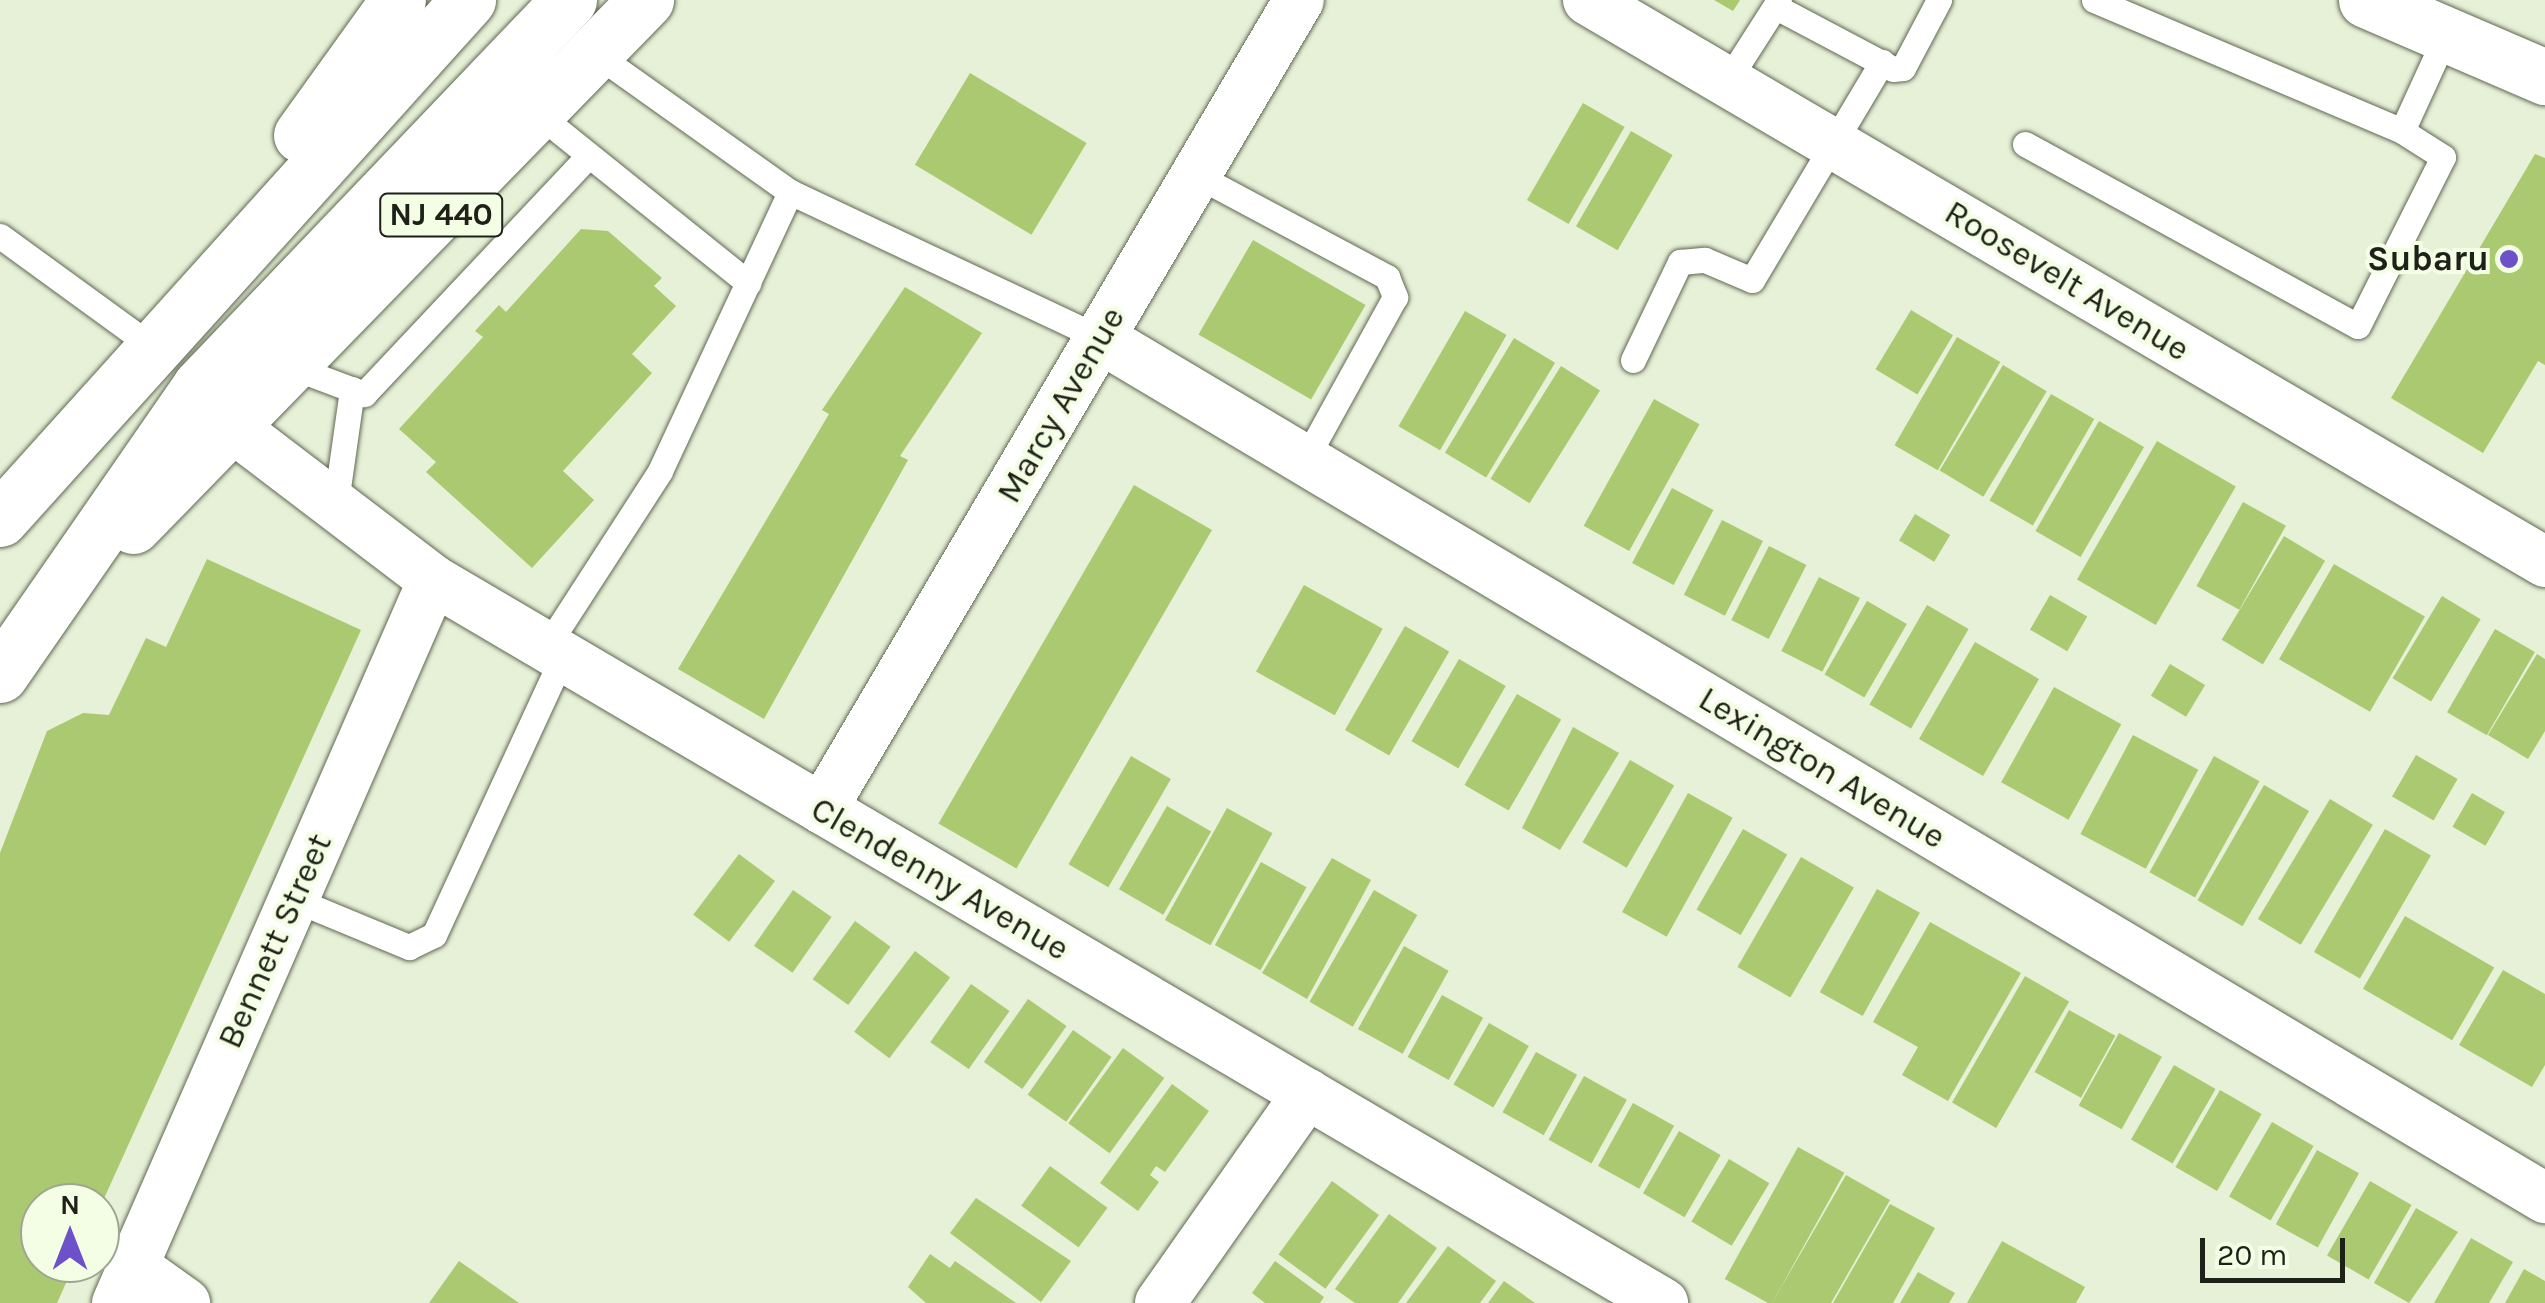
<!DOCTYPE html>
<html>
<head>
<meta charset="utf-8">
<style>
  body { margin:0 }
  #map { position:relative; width:2545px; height:1303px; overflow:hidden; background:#e6f1d7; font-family:Karla,sans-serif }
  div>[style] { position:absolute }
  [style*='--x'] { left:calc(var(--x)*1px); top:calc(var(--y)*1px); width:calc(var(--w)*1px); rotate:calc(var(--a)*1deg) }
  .building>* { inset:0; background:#aac970; transform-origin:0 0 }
  .roads { filter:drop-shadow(0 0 2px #5f6852) drop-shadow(0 0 2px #5f6852) }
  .service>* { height:25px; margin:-12.5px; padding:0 12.5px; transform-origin:12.5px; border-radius:12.5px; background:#fff }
  .minor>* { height:50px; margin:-25px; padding:0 25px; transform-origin:25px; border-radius:25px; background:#fff }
  .primary>* { height:55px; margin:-27.5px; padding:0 27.5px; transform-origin:27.5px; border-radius:27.5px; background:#fff }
  .trunk>* { height:55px; margin:-27.5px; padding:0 27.5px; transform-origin:27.5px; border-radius:27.5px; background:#fff }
  .dots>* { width:28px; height:28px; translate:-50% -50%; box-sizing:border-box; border:5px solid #f4fee4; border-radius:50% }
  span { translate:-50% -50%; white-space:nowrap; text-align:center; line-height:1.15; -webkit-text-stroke:8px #f4fee4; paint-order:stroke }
  .shield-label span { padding:2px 8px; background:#f4fee4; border:2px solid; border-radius:8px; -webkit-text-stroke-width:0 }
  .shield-label { font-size:32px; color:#1e2118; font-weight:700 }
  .poi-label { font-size:35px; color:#1e2118; font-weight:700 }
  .right { translate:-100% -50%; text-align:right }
  .street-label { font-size:35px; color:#1e2118 }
  .north { position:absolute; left:20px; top:1183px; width:100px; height:100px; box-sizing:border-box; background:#f4fee4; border:2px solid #9ea692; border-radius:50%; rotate:0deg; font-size:28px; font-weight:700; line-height:40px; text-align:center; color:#1e2118 }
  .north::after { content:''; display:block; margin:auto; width:35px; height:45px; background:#6d51cb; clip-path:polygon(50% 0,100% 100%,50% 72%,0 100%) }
  .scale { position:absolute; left:2200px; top:1238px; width:145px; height:45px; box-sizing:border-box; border:5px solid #1e2118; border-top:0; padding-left:12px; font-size:30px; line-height:35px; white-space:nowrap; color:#1e2118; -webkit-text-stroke:8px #f4fee4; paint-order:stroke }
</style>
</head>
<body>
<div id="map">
  <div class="building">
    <div style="clip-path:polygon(1714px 0,1740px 0,1733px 11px)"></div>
    <div style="left:970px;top:73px;width:136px;height:107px;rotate:31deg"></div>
    <div style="left:1583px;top:103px;width:48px;height:112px;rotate:30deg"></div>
    <div style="left:1631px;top:131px;width:48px;height:110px;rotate:30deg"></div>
    <div style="clip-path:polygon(2535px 154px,2545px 158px,2545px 365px,2538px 361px,2483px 453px,2391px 398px)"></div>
    <div style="clip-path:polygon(581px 229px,608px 231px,662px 278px,654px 286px,676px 306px,632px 354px,652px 373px,563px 471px,594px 500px,532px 568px,426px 472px,436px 462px,399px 429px,483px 337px,475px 331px,499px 305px,506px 312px)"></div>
    <div style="left:1253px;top:240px;width:130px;height:109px;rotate:30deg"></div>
    <div style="clip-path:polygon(905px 287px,982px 333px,900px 456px,908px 460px,764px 719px,678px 669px,829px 414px,822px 410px)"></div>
    <div style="left:1911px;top:310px;width:49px;height:69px;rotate:31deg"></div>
    <div style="left:1465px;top:311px;width:48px;height:133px;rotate:30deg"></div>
    <div style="left:1957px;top:337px;width:50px;height:125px;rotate:30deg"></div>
    <div style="left:1514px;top:338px;width:48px;height:134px;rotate:31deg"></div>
    <div style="left:2003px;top:365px;width:51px;height:123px;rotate:31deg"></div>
    <div style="left:1561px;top:366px;width:46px;height:133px;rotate:32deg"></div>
    <div style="left:2051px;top:394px;width:50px;height:123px;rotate:30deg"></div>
    <div style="left:1654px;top:399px;width:52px;height:145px;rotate:29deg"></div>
    <div style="left:2099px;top:421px;width:52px;height:127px;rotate:30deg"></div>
    <div style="left:2157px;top:441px;width:91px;height:160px;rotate:30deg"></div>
    <div style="left:1134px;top:485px;width:90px;height:391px;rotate:30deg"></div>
    <div style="left:1672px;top:488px;width:47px;height:85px;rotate:28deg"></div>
    <div style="left:2243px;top:502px;width:49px;height:96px;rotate:29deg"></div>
    <div style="left:1915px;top:514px;width:41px;height:31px;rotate:31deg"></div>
    <div style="left:1722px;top:520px;width:46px;height:84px;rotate:27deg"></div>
    <div style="left:2284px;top:536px;width:48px;height:121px;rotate:31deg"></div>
    <div style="left:1769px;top:546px;width:42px;height:83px;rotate:27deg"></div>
    <div style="clip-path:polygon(207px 559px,361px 630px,102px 1203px,40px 1203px,40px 1263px,75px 1263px,57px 1303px,0 1303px,0 853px,47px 731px,83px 713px,109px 715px,146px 638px,166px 647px)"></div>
    <div style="left:2334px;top:564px;width:105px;height:110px;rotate:30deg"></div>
    <div style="left:1819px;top:577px;width:46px;height:83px;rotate:27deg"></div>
    <div style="left:1304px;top:585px;width:90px;height:99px;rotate:29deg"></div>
    <div style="left:2050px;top:595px;width:43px;height:40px;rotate:30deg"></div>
    <div style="left:2442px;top:596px;width:45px;height:96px;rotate:31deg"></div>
    <div style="left:1867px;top:601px;width:46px;height:85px;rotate:30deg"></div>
    <div style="left:1927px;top:605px;width:48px;height:115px;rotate:30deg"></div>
    <div style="left:1405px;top:626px;width:51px;height:120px;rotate:30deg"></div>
    <div style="left:2495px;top:629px;width:46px;height:96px;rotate:30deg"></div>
    <div style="left:1975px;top:642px;width:74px;height:112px;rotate:30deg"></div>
    <div style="clip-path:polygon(2537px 654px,2545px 659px,2545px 731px,2528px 759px,2488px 735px)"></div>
    <div style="left:1459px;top:659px;width:54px;height:95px;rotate:30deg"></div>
    <div style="left:2170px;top:664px;width:41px;height:37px;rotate:31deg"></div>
    <div style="left:2054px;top:687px;width:77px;height:109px;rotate:29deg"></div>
    <div style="left:1517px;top:694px;width:51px;height:105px;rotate:30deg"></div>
    <div style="clip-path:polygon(1573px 727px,1619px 753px,1560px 850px,1522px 828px)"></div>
    <div style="left:2133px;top:735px;width:74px;height:112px;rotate:28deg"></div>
    <div style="left:2416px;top:755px;width:48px;height:48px;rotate:30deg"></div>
    <div style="left:1131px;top:756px;width:46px;height:125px;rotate:30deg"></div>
    <div style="left:2214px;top:756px;width:52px;height:133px;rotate:29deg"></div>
    <div style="left:1630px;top:760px;width:51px;height:95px;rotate:30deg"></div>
    <div style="left:2264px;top:785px;width:52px;height:133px;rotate:30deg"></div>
    <div style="left:1688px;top:793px;width:51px;height:136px;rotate:29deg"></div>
    <div style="left:2472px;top:793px;width:38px;height:39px;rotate:30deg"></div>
    <div style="left:2330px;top:799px;width:50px;height:140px;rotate:31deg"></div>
    <div style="left:1167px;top:806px;width:51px;height:96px;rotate:30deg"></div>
    <div style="left:1227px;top:808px;width:52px;height:128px;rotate:29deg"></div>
    <div style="left:1743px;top:829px;width:51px;height:93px;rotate:30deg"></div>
    <div style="left:2385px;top:829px;width:53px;height:142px;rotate:30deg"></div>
    <div style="left:739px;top:854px;width:45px;height:76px;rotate:37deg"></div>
    <div style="left:1801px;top:857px;width:61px;height:127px;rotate:30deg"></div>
    <div style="clip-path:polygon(1332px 858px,1371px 880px,1307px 999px,1262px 973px)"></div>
    <div style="left:1261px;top:862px;width:52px;height:95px;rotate:29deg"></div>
    <div style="left:1877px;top:889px;width:49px;height:118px;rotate:29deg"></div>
    <div style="left:793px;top:890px;width:47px;height:68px;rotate:35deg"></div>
    <div style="left:1374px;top:890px;width:50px;height:129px;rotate:30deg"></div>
    <div style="left:2405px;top:916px;width:103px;height:84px;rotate:30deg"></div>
    <div style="left:855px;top:921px;width:44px;height:72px;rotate:36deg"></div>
    <div style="clip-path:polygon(1930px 922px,2021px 973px,1948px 1101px,1902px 1075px,1918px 1047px,1873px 1022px)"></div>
    <div style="left:1404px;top:946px;width:51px;height:95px;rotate:29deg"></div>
    <div style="left:915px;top:951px;width:44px;height:101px;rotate:37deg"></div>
    <div style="clip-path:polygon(2503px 970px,2545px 994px,2545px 1065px,2532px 1087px,2459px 1045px)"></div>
    <div style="left:2025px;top:976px;width:51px;height:146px;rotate:30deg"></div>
    <div style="left:971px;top:984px;width:47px;height:71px;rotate:35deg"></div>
    <div style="left:1442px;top:995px;width:47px;height:71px;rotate:29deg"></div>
    <div style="left:1028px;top:999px;width:47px;height:77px;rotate:35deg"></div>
    <div style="left:2069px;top:1010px;width:53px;height:71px;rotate:29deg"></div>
    <div style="left:1489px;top:1023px;width:46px;height:71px;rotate:30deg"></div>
    <div style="left:1073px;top:1030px;width:47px;height:79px;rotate:35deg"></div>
    <div style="left:2119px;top:1033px;width:49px;height:83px;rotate:29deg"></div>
    <div style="left:1123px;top:1048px;width:51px;height:93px;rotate:36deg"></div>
    <div style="left:1536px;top:1052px;width:47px;height:69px;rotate:29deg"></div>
    <div style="left:2174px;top:1065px;width:48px;height:86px;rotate:30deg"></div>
    <div style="left:1584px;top:1076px;width:49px;height:73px;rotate:29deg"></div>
    <div style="clip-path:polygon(1172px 1084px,1209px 1111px,1165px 1172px,1156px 1166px,1150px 1175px,1159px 1182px,1138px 1211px,1100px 1183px)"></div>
    <div style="left:2220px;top:1090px;width:48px;height:89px;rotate:30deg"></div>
    <div style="left:1633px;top:1103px;width:47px;height:72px;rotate:29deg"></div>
    <div style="left:2272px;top:1122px;width:48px;height:86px;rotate:30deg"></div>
    <div style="left:1679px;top:1131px;width:48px;height:72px;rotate:30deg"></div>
    <div style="left:1798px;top:1147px;width:53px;height:151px;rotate:29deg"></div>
    <div style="left:2317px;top:1150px;width:48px;height:85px;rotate:29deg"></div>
    <div style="left:1729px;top:1159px;width:47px;height:73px;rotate:31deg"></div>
    <div style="left:1050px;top:1166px;width:71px;height:49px;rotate:36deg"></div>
    <div style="clip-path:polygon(1846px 1175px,1890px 1200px,1831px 1303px,1772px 1303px)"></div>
    <div style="left:1332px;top:1181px;width:58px;height:91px;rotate:36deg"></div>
    <div style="left:2370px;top:1181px;width:48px;height:86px;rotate:30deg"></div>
    <div style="clip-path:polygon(976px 1198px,1071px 1261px,1041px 1302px,950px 1233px)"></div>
    <div style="clip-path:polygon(1890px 1204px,1935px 1228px,1893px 1303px,1833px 1303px)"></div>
    <div style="clip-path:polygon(2416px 1208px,2458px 1232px,2409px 1303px,2374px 1283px)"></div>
    <div style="clip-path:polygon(1389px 1214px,1437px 1248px,1398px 1303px,1355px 1303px,1335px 1289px)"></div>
    <div style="clip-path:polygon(2471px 1238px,2513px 1262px,2489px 1303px,2434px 1303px)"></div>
    <div style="clip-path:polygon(2002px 1241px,2085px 1287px,2076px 1303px,1967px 1303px)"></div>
    <div style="clip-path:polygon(1448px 1246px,1496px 1281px,1480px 1303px,1406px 1303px)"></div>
    <div style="clip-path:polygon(930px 1254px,950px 1268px,955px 1261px,1016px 1303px,926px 1303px,908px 1287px)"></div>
    <div style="clip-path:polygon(459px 1261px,519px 1303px,429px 1303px)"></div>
    <div style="clip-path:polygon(1275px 1261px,1324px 1297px,1320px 1303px,1265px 1303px,1252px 1293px)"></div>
    <div style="clip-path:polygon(2524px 1269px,2545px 1281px,2545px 1303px,2505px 1303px)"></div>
    <div style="clip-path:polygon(1918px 1272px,1955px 1293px,1949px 1303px,1900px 1303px)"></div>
    <div style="clip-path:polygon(1504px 1281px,1535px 1303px,1488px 1303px)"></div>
  </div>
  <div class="roads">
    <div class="service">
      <div style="--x:2094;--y:0;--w:335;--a:23"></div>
      <div style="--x:2402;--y:131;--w:106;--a:-65.4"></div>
      <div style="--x:1776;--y:7;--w:132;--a:27.9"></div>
      <div style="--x:1893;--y:69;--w:10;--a:-6"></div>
      <div style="--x:1903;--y:68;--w:77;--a:-62.1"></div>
      <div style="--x:1726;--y:83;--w:98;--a:-57.4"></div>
      <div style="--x:538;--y:114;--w:270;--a:38.8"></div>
      <div style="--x:2025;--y:144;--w:379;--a:28.7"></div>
      <div style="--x:2358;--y:326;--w:189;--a:-63.3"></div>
      <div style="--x:2443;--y:157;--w:49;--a:-147.6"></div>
      <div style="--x:1196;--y:175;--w:217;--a:28.1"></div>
      <div style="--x:1387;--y:277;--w:22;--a:68"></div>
      <div style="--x:1395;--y:297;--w:186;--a:118.9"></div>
      <div style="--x:790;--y:192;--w:343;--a:25.2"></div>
      <div style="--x:0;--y:236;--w:185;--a:36"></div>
      <div style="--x:1633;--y:360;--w:109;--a:-64.4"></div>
      <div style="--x:1680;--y:262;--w:25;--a:-5"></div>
      <div style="--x:1705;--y:260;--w:51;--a:23.1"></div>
      <div style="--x:1752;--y:280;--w:254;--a:-59.2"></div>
      <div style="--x:295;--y:368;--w:74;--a:20.6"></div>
      <div style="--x:364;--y:394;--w:327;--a:-46.7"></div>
      <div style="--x:335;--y:509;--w:121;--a:-81.9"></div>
      <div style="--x:547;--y:646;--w:208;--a:-57.1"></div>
      <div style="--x:660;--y:471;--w:308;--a:-65"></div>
      <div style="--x:790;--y:192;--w:238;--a:-144.6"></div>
      <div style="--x:293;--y:899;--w:126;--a:22.5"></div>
      <div style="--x:409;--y:947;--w:28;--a:-26"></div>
      <div style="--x:434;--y:935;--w:307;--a:-65.2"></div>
    </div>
    <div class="minor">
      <div style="--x:1588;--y:0;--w:1110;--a:30.42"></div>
      <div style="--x:1100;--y:338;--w:1682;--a:30.76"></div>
      <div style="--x:235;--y:429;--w:249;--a:37.3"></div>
      <div style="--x:433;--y:580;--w:1427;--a:30.45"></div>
      <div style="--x:822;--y:809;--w:939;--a:-59.48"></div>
      <div style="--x:133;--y:1266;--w:64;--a:35.4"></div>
      <div style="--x:117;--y:1303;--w:789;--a:-66.39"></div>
      <div style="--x:1160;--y:1303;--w:256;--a:-54.9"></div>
    </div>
    <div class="primary">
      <div style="--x:2366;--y:0;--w:195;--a:23.3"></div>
    </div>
    <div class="trunk">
      <div style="--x:301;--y:135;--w:166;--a:-54.3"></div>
      <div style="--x:0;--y:519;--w:699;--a:-47.96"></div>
      <div style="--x:133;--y:526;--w:735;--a:-45.72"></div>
      <div style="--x:0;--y:675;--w:351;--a:-55.3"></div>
      <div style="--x:200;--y:386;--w:534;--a:-46.29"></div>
    </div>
  </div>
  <div class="dots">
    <div style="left:2509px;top:259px;background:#6d51cb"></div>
  </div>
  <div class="shield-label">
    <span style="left:441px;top:215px">NJ 440</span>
  </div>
  <div class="poi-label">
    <span class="right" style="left:2489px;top:259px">Subaru</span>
  </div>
  <div class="street-label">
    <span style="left:2067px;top:281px;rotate:31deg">Roosevelt Avenue</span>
    <span style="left:1061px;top:405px;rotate:-60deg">Marcy Avenue</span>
    <span style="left:1822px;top:768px;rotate:31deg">Lexington Avenue</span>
    <span style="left:940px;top:879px;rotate:30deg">Clendenny Avenue</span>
    <span style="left:275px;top:941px;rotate:-66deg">Bennett Street</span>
  </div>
  <div class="north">N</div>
  <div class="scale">20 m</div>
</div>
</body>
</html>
